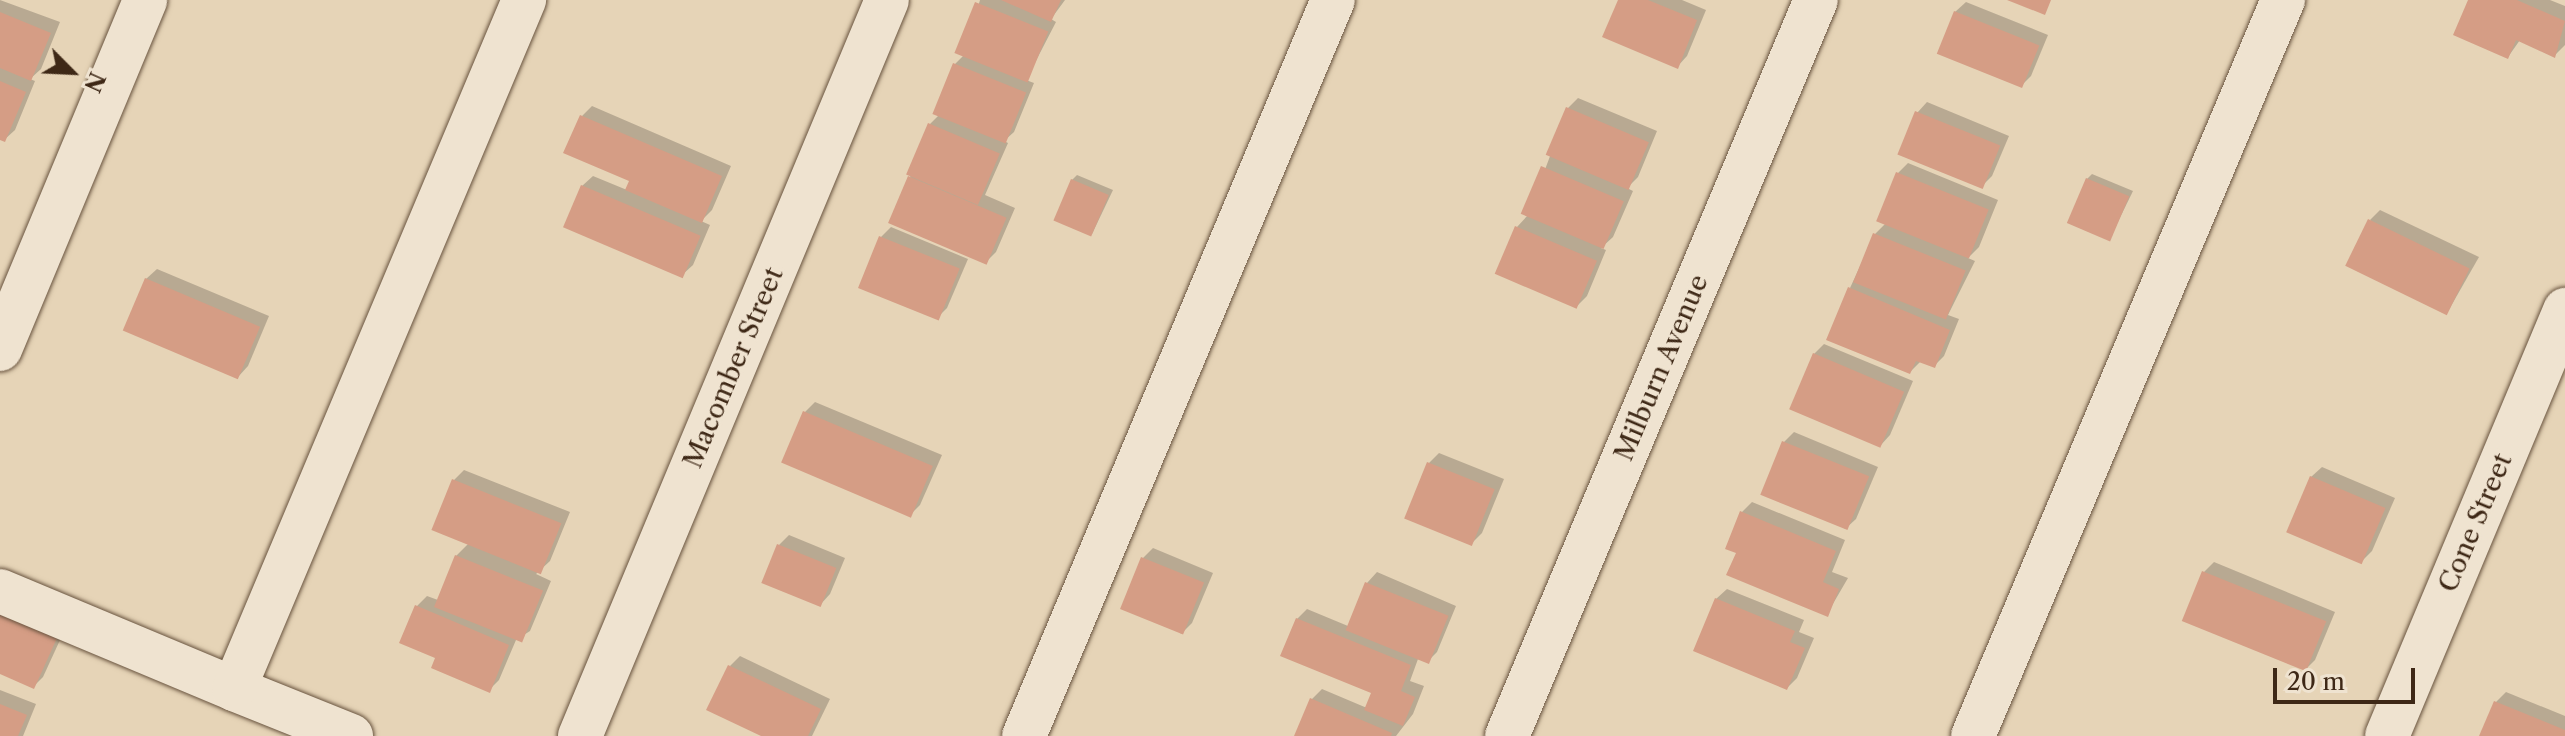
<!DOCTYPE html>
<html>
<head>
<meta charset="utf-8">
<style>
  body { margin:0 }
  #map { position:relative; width:2565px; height:736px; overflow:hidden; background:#e6d4b7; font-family:"Libre Caslon Text",serif }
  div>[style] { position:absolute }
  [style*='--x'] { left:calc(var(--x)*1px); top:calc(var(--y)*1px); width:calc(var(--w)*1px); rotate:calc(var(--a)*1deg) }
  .shadow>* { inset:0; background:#0003 }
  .building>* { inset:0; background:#d59d85; transform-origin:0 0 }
  .roads { filter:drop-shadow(0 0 2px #68533e) drop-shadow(0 0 2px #68533e) }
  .minor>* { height:44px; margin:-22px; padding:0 22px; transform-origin:22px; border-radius:22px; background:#efe3d0 }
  span { translate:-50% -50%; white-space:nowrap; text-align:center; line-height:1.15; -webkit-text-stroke:6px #efe3d0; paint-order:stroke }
  .street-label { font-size:26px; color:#3e2816 }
  .north { position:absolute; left:32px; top:32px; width:80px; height:80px; -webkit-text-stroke:6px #efe3d0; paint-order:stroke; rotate:114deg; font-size:22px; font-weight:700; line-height:32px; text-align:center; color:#3e2816 }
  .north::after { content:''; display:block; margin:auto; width:28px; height:36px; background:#3e2816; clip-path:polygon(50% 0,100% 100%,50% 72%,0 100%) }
  .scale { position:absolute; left:2273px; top:668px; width:142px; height:36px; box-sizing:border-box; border:4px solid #3e2816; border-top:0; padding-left:10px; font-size:24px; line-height:28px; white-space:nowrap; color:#3e2816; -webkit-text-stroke:6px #efe3d0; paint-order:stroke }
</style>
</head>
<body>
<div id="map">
  <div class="shadow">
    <div style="clip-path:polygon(0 0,60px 22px,41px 69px,30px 79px,35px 81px,15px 130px,4px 140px,0 138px)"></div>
    <div style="clip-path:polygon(980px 0,1065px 0,1051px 19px,1056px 22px,1026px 80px,1034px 83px,1014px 132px,1004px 141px,1008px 143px,985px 195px,1015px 208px,996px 252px,986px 262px,910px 177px,930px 124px,940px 114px,955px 64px,964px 55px)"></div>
    <div style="clip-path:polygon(1620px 0,1682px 0,1706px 10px,1687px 56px,1677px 67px)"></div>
    <div style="clip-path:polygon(2470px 0,2550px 0,2565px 6px,2565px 45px,2555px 55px,2520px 40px,2508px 57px)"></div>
    <div style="clip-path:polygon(1966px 2px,2048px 35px,2031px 76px,2021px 86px,1955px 12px)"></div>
    <div style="clip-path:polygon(1578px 98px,1657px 131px,1638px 177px,1627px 188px,1633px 191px,1613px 237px,1601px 248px,1606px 250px,1587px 296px,1576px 307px,1517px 227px,1528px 215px,1568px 108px)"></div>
    <div style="clip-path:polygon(1927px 102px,2009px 136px,1992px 176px,1982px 186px,1917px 113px)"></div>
    <div style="clip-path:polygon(592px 106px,731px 166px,712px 210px,701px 221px,710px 225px,693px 265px,682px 275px,582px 186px,593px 176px,627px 190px,631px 180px,582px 116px)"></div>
    <div style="clip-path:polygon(1908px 163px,1998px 200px,1979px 247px,1968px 258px,1975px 261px,1948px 315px,1959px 319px,1944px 356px,1934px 366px,1921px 361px,1910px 372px,1850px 288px,1875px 234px,1886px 223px,1898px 173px)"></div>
    <div style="clip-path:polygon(2092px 174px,2133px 191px,2110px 238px,2087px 179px)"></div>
    <div style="clip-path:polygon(1077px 175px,1113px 190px,1092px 234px,1072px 180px)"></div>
    <div style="clip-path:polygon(2380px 210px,2479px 257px,2447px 313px,2370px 220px)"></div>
    <div style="clip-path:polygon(891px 227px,968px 259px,947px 308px,937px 318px,881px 237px)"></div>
    <div style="clip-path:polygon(157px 269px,269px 316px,248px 366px,238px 377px,146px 279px)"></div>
    <div style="clip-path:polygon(1824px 344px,1913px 381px,1890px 435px,1880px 446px,1814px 354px)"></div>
    <div style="clip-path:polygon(815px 402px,942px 455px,920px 505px,910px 515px,784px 462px,805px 412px)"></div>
    <div style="clip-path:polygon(1794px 432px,1878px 467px,1856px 519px,1845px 529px,1784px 442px)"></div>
    <div style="clip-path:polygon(1439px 453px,1504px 479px,1482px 533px,1472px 543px,1429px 463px)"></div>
    <div style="clip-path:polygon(2322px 467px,2395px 498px,2372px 551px,2362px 561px,2311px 477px)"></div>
    <div style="clip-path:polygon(464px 470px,570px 512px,550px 561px,536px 574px,551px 581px,530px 631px,516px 640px,499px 680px,489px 690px,438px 657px,402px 642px,417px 606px,427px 596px,438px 600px,456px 556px,469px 543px,454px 480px)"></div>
    <div style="clip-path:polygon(1752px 502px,1845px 540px,1832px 572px,1848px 578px,1827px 614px,1738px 551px,1742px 512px)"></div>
    <div style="clip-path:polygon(789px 535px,845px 558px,830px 594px,820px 605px,779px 545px)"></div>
    <div style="clip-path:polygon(1153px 548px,1213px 573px,1192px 623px,1181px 634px,1143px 558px)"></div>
    <div style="clip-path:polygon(2214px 562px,2335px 612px,2315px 660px,2305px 670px,2204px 572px)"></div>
    <div style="clip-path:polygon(1377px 572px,1456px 606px,1437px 652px,1427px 662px,1418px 659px,1410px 681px,1424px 686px,1413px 714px,1396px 736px,1296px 736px,1312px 699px,1322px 689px,1367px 708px,1373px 692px,1297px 619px,1307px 609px,1348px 626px,1367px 583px)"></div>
    <div style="clip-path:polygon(1727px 589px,1804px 620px,1799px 632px,1814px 638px,1797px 678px,1787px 688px,1716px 599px)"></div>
    <div style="clip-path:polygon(66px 627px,43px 677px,33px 687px,0 672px)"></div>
    <div style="clip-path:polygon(740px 656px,830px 699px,812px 736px,766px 736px,730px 666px)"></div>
    <div style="clip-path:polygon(0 690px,36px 704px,23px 736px,0 736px)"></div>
    <div style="clip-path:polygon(2506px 692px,2565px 716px,2565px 736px,2482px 736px,2496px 702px)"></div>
  </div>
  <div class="building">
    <div style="clip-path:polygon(1001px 0,1061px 0,1051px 22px)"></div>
    <div style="clip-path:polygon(1618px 0,1648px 0,1697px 20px,1678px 69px,1602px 37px)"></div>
    <div style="clip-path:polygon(2007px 0,2051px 0,2045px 15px)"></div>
    <div style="clip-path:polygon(2468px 0,2517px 0,2565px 21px,2555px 58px,2516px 40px,2508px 59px,2453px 35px)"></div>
    <div style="left:975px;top:2px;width:79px;height:55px;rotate:22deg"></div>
    <div style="left:1954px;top:11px;width:92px;height:46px;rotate:22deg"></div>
    <div style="clip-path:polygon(0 12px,51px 33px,31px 81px,0 68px)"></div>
    <div style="left:953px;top:63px;width:79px;height:55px;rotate:22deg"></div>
    <div style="clip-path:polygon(0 81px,26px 92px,5px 142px,0 140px)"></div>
    <div style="left:1566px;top:107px;width:90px;height:52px;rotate:23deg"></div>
    <div style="left:1915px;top:111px;width:92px;height:47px;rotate:22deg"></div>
    <div style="clip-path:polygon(580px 115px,722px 176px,702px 223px,625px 190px,629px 181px,563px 153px)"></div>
    <div style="left:928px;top:123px;width:78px;height:56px;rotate:23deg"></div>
    <div style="left:1541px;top:166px;width:90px;height:52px;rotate:23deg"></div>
    <div style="left:1896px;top:172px;width:100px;height:53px;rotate:22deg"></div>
    <div style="left:908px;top:176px;width:107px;height:51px;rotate:23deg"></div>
    <div style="left:2086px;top:178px;width:47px;height:49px;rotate:23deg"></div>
    <div style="left:1071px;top:179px;width:41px;height:45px;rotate:23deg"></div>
    <div style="left:581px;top:185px;width:130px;height:46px;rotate:23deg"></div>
    <div style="left:2368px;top:219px;width:113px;height:52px;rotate:26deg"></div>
    <div style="left:1515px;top:226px;width:89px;height:52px;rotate:23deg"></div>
    <div style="left:1873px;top:233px;width:100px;height:53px;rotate:22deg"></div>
    <div style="left:879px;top:236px;width:87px;height:56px;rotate:22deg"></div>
    <div style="left:145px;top:278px;width:125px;height:57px;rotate:23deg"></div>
    <div style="clip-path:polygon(1848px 287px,1950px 330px,1935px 368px,1916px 361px,1910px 374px,1826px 340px)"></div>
    <div style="left:1813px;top:353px;width:99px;height:61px;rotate:23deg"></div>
    <div style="left:803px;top:411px;width:141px;height:56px;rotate:23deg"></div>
    <div style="left:1782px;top:441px;width:94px;height:58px;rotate:22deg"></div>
    <div style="left:1427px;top:462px;width:73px;height:61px;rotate:22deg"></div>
    <div style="left:2310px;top:476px;width:82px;height:61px;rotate:23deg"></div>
    <div style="left:452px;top:479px;width:118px;height:55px;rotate:22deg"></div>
    <div style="clip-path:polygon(1740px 511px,1836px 551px,1823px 582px,1839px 589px,1828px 617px,1726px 575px,1736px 553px,1725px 549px)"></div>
    <div style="left:777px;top:544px;width:64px;height:42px;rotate:22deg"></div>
    <div style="left:455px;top:555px;width:95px;height:56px;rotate:22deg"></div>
    <div style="left:1141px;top:557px;width:68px;height:56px;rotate:22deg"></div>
    <div style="left:2202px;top:571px;width:134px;height:54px;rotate:22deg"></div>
    <div style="left:1365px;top:582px;width:90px;height:52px;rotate:22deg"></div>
    <div style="clip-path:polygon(1715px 598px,1795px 631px,1790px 642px,1805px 648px,1787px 690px,1693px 651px)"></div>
    <div style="clip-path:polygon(415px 605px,509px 645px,490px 693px,431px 668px,435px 658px,399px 643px)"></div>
    <div style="clip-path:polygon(0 612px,57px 638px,34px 689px,0 674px)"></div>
    <div style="clip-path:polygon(1296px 618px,1411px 665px,1401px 691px,1415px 697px,1403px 726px,1364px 710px,1371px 693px,1280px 656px)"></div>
    <div style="clip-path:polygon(728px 665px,821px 709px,808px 736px,761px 736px,706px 710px)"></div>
    <div style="clip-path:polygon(1310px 698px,1392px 733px,1391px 736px,1294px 736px)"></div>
    <div style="clip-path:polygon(2494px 701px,2565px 730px,2565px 736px,2479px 736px)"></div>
    <div style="clip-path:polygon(0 704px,27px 715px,18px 736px,0 736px)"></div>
  </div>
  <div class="roads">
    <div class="minor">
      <div style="--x:0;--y:349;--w:378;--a:-67.4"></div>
      <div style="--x:0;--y:591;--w:254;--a:22.7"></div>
      <div style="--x:351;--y:736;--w:126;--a:-158.1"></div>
      <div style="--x:234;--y:689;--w:748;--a:-67.17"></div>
      <div style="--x:580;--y:736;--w:797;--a:-67.36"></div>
      <div style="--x:1024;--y:736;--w:798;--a:-67.23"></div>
      <div style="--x:1507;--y:736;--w:798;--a:-67.23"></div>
      <div style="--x:1973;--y:736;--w:799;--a:-67.16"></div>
      <div style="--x:2387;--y:736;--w:462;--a:-67.3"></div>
    </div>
  </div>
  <div class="street-label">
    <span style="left:734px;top:368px;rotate:-67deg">Macomber Street</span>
    <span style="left:1662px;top:368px;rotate:-67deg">Milburn Avenue</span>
    <span style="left:2476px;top:523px;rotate:-67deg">Cone Street</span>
  </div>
  <div class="north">N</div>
  <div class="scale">20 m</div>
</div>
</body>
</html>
